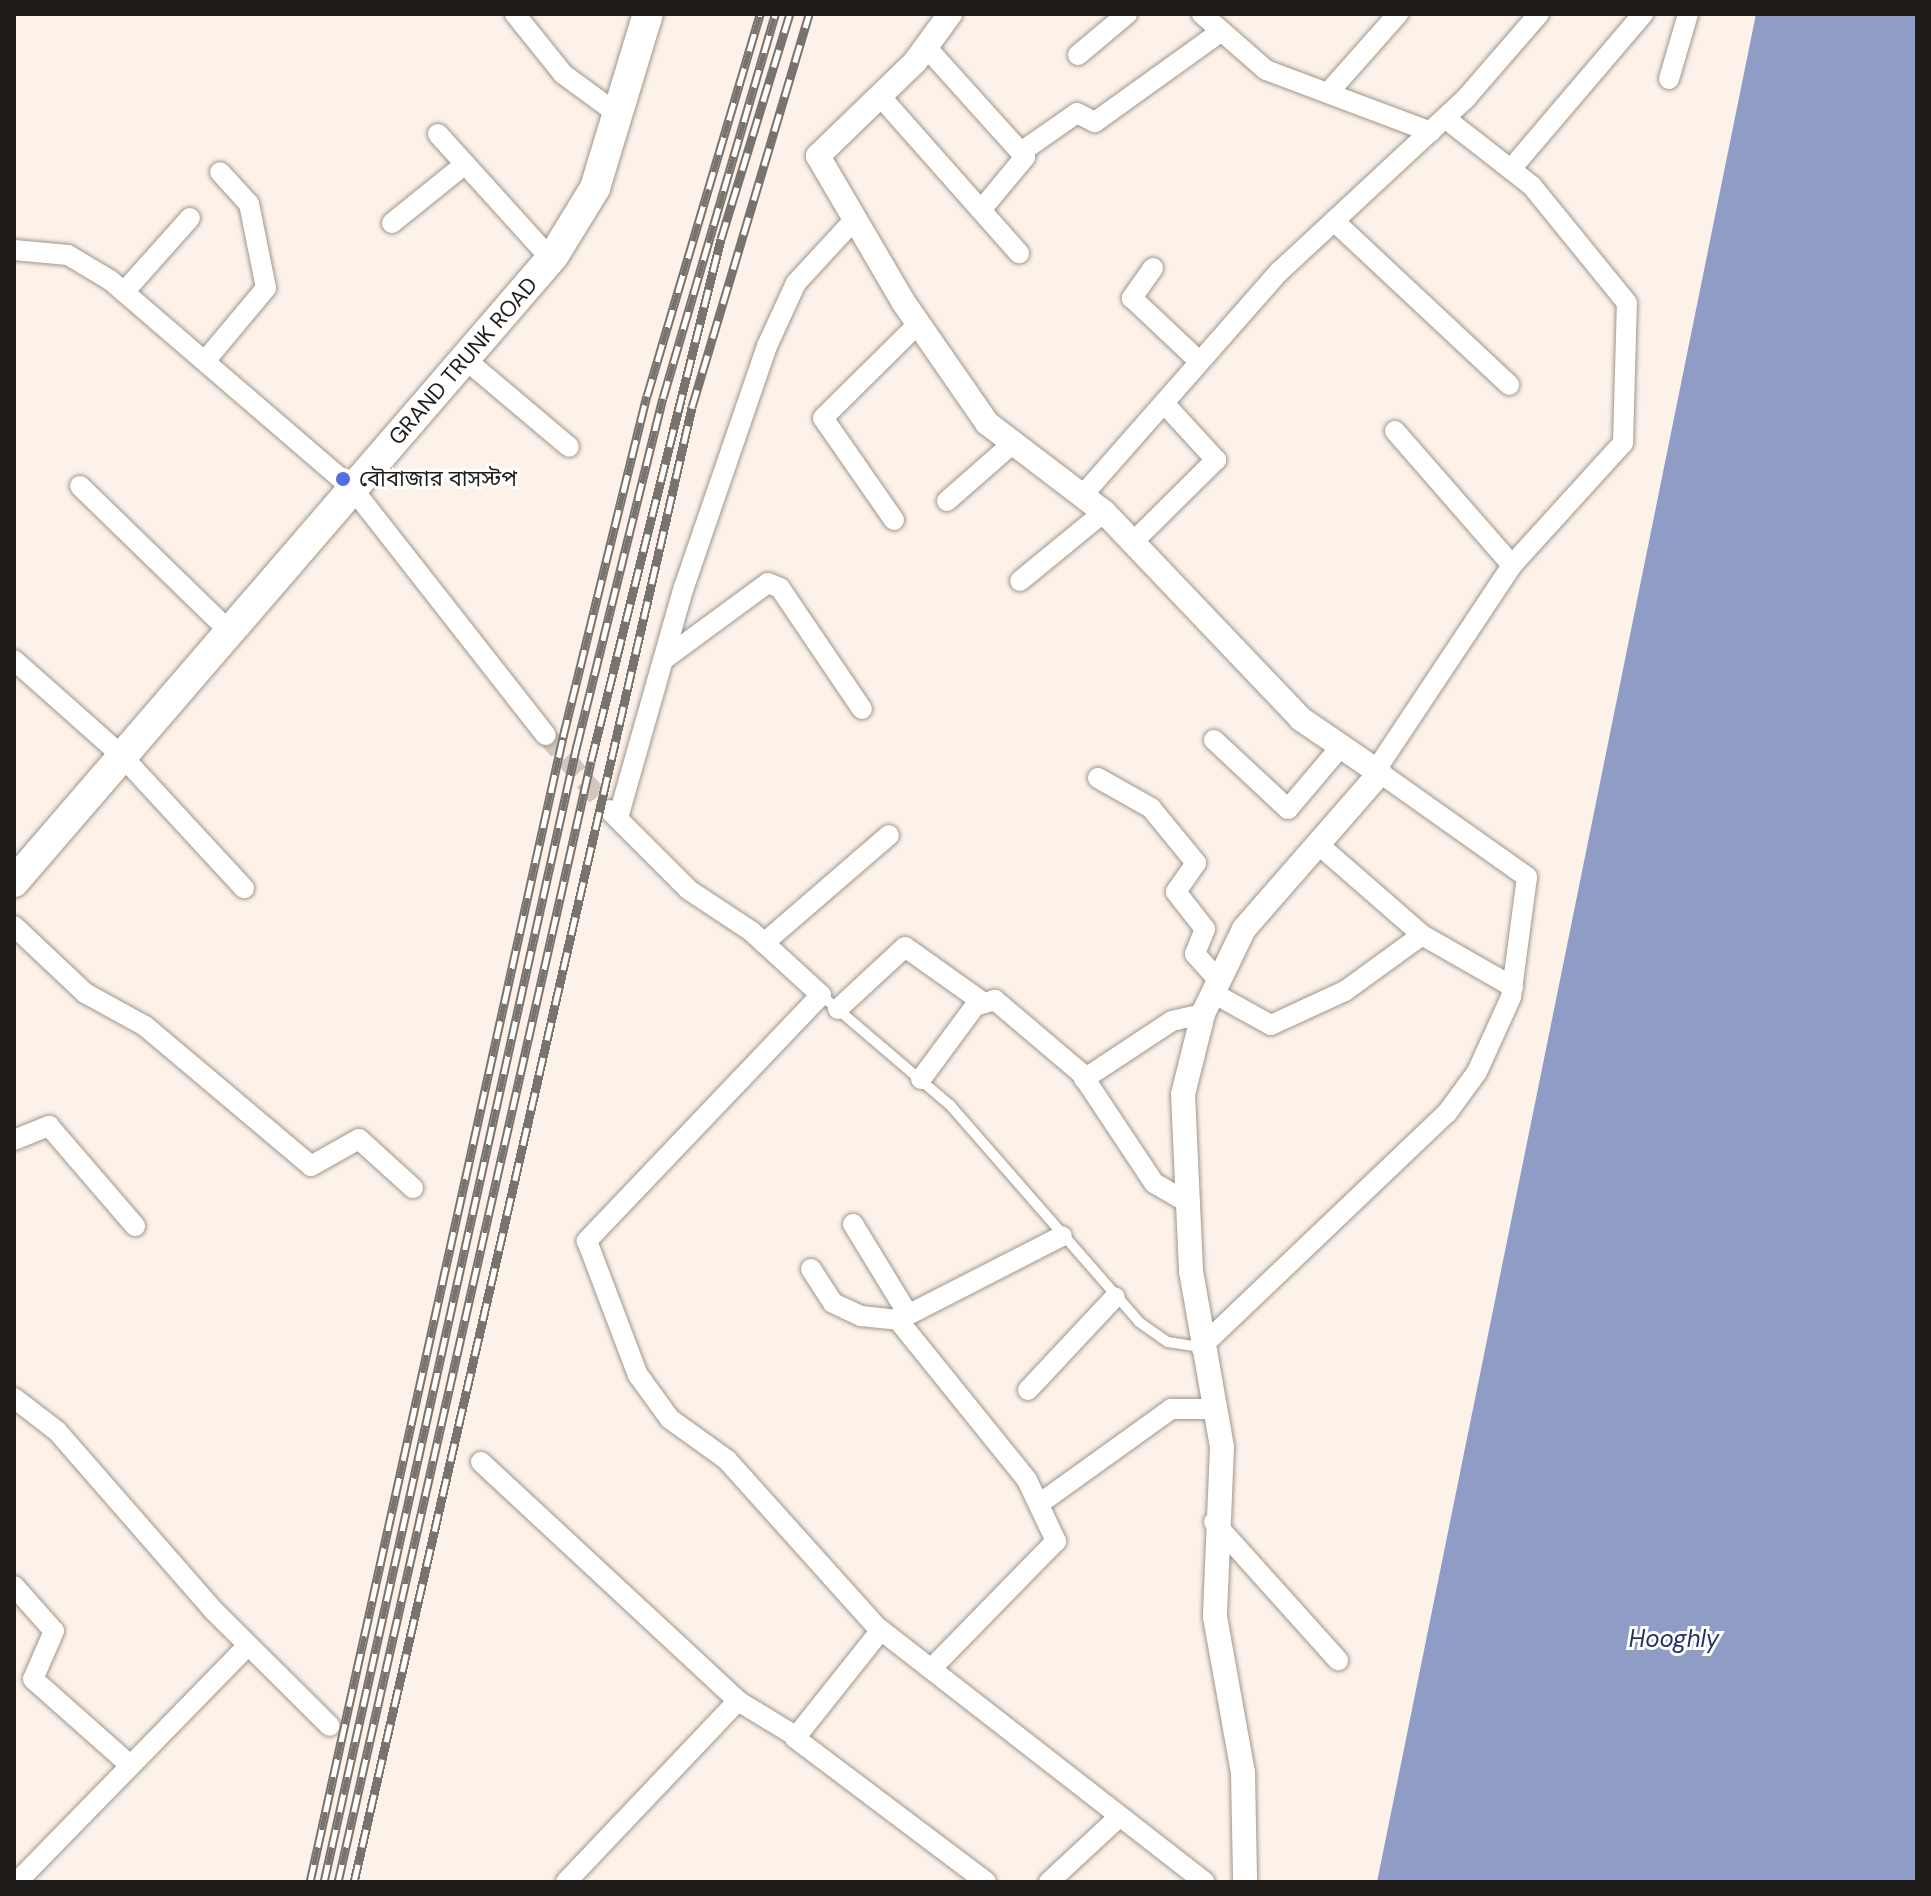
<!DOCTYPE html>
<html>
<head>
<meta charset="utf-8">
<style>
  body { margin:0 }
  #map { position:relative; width:1931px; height:1896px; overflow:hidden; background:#fdf2e9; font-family:"DM Sans","Noto Sans Bengali",sans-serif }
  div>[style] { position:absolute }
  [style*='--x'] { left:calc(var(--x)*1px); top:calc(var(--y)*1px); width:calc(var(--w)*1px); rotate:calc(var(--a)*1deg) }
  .water>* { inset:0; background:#8f9dc6 }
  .minor-tunnel>* { height:20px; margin-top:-10px; transform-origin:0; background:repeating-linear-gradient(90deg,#d1c7bf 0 20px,transparent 0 30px) }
  .roads { filter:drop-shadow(0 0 2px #9f958c) drop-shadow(0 0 2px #9f958c) }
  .service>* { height:10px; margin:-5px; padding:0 5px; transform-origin:5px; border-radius:5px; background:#fff }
  .minor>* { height:20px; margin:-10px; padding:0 10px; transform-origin:10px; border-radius:10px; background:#fff }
  .tertiary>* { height:24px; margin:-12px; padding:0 12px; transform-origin:12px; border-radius:12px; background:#fff }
  .primary>* { height:30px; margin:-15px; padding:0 15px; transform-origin:15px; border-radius:15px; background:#fff }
  .rail>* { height:9px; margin-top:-4.5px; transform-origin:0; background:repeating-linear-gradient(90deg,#fff 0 18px,#79736d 0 36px); box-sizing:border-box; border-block:2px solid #79736d }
  .dots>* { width:22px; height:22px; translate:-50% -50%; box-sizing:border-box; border:4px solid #fff; border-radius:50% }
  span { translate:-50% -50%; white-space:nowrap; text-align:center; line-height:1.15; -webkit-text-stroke:6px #fff; paint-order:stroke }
  .street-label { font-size:22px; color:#201c19 }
  .poi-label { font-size:22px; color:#201c19 }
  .left { translate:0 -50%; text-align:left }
  .water-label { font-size:24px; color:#243165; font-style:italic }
  .frame { position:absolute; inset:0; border:16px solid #201c19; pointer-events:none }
</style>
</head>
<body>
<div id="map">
  <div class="water">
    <div style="clip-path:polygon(1756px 14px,1917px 14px,1917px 1882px,1377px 1882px)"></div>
  </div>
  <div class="minor-tunnel">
    <div style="--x:546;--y:735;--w:98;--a:50"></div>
  </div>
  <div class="roads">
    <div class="service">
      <div style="--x:821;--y:995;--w:170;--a:40.5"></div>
      <div style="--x:950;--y:1105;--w:288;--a:48.9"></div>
      <div style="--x:1139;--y:1322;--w:35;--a:35"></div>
      <div style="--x:1168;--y:1342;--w:33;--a:9"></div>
    </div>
    <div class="minor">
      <div style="--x:515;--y:14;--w:77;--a:51.3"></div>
      <div style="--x:563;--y:74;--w:69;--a:36.2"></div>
      <div style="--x:1202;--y:14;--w:85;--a:41.2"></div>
      <div style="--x:1266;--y:70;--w:176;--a:20.6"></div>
      <div style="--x:926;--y:47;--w:148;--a:48"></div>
      <div style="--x:1025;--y:157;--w:69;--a:129.7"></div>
      <div style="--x:1078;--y:55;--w:64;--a:-39.9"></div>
      <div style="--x:1669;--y:79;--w:68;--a:-73.7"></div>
      <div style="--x:1328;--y:93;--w:106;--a:-48.5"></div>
      <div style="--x:880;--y:96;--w:210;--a:48.5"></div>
      <div style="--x:438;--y:134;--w:169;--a:47.9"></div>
      <div style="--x:1021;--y:152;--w:68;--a:-34.9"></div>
      <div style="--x:1077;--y:113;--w:20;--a:27"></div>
      <div style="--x:1095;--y:122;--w:153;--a:-35.7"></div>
      <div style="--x:1511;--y:169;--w:204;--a:-49.6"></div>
      <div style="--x:1334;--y:221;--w:240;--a:43.1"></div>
      <div style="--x:392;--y:223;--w:94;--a:-38.9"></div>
      <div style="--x:14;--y:250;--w:54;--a:5.3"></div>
      <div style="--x:68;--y:255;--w:49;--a:30.8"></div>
      <div style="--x:110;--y:280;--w:319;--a:40.7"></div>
      <div style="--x:352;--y:488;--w:314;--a:51.9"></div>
      <div style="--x:1153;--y:268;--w:37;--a:125"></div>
      <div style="--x:1132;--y:298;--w:93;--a:43.3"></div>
      <div style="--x:124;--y:292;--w:99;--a:-48.3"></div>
      <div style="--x:465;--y:359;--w:136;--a:40.2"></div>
      <div style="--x:205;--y:361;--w:95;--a:-50.1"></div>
      <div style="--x:266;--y:288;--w:86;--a:-101.4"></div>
      <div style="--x:249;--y:204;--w:43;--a:-132.2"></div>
      <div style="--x:1395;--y:431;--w:178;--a:48.9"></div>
      <div style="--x:80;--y:486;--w:208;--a:44.2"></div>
      <div style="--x:1082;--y:496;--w:300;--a:-48.7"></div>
      <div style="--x:1280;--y:271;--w:255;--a:-42.9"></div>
      <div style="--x:1467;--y:97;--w:110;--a:-49.1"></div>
      <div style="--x:947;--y:501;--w:88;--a:-41.3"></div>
      <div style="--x:894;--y:520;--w:124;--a:-124.8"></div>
      <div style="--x:823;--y:418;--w:134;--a:-44.7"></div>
      <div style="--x:1133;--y:542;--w:117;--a:-44.7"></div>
      <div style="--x:1216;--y:460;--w:77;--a:-132.4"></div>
      <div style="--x:1020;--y:581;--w:109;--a:-39.4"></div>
      <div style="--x:14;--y:660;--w:144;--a:41.6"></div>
      <div style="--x:122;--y:756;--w:180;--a:47.3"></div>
      <div style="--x:663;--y:660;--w:130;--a:-36.3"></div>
      <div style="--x:768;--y:583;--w:13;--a:23"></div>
      <div style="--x:780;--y:588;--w:146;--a:55.9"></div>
      <div style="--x:1214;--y:740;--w:101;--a:43"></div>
      <div style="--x:1288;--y:809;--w:84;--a:-49.8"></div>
      <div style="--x:1378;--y:767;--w:242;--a:-56.4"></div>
      <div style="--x:1512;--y:565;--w:165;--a:-47.7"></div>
      <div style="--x:1623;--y:443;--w:140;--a:-88.4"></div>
      <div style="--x:1627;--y:303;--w:151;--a:-129.1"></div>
      <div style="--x:1532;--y:186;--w:110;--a:-142"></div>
      <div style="--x:1098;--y:778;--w:61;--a:29.5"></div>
      <div style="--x:1151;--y:808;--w:71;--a:50.7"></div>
      <div style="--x:1196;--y:863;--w:35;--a:125"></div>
      <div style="--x:1176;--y:892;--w:47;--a:51.9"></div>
      <div style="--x:1205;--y:929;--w:27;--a:112"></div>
      <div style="--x:1195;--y:954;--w:36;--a:48"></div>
      <div style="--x:609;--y:810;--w:113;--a:45"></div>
      <div style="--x:689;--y:890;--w:74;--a:33.5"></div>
      <div style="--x:751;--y:931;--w:95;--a:42.4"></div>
      <div style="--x:821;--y:995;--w:340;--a:133.6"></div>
      <div style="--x:587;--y:1241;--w:143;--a:69.2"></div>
      <div style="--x:638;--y:1375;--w:54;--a:54"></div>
      <div style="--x:670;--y:1419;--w:70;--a:35.7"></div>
      <div style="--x:727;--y:1460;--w:224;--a:48.1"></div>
      <div style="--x:877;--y:1627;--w:415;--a:37.9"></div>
      <div style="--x:618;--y:818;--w:240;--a:-74.1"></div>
      <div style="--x:684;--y:587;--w:255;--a:-71"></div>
      <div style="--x:767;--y:346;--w:69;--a:-65.3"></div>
      <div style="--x:796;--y:283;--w:87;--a:-47.3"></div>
      <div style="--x:1319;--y:845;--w:137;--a:41.1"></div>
      <div style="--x:1422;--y:935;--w:105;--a:29.7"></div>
      <div style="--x:14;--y:926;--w:98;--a:43.3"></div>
      <div style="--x:85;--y:993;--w:68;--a:28.8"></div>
      <div style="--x:145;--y:1026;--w:217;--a:40.1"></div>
      <div style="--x:311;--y:1166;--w:55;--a:-29.4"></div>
      <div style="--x:359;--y:1139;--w:73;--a:42.2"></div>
      <div style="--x:764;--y:943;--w:165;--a:-40.8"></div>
      <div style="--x:1213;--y:993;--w:66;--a:28.9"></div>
      <div style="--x:1271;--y:1025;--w:81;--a:-24.7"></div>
      <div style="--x:1345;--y:991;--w:95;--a:-36"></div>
      <div style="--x:838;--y:1009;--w:91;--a:-42.8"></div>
      <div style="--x:905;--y:947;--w:93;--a:35.4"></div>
      <div style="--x:921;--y:1079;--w:91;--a:-53.5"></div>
      <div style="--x:975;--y:1006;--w:21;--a:-17"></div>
      <div style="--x:995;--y:1000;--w:113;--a:40.3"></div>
      <div style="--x:1081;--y:1073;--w:132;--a:56.4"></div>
      <div style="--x:1154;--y:1183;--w:38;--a:30"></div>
      <div style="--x:1084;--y:1079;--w:105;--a:-33.4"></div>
      <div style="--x:1172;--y:1021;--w:32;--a:-13"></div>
      <div style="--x:14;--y:1140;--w:38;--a:-22"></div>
      <div style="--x:49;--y:1126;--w:132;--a:49.3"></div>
      <div style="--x:853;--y:1224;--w:105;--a:58.6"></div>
      <div style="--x:811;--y:1269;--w:40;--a:57.1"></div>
      <div style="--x:833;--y:1303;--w:31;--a:25"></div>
      <div style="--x:861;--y:1316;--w:37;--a:6"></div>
      <div style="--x:898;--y:1320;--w:184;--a:-27.1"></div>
      <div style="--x:898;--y:1320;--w:206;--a:51.1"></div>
      <div style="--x:1027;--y:1480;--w:68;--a:64.6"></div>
      <div style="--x:1056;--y:1541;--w:179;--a:134.3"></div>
      <div style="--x:1201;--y:1347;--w:340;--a:-43.6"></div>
      <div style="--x:1447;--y:1113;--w:51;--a:-53.8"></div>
      <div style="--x:1477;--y:1072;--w:82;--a:-65.6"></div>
      <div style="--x:1511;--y:997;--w:121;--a:-82.4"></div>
      <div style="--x:1527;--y:877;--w:180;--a:-144.7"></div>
      <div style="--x:1028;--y:1390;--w:127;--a:-46.9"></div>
      <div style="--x:14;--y:1398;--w:54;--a:37.5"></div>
      <div style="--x:57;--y:1431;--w:239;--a:48.9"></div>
      <div style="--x:214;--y:1611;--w:163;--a:44.8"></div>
      <div style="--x:481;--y:1462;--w:351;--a:42.9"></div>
      <div style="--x:1039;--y:1504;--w:163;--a:-35.7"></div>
      <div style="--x:1171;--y:1409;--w:43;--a:0"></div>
      <div style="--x:1214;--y:1522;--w:186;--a:48.1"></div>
      <div style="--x:14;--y:1586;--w:60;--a:48.4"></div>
      <div style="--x:54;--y:1631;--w:52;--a:113.6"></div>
      <div style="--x:33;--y:1679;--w:130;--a:41.6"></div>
      <div style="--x:881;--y:1630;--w:138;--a:128.5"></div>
      <div style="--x:795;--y:1738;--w:239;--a:37"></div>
      <div style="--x:17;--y:1882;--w:330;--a:-45.7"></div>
      <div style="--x:566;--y:1882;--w:250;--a:-46.5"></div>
      <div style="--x:738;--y:1701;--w:66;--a:31.3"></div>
      <div style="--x:1049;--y:1882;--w:96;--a:-42.9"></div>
    </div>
    <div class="tertiary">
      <div style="--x:950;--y:14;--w:59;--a:126.1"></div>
      <div style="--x:915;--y:62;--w:135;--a:135.9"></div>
      <div style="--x:818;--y:156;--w:170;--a:59.7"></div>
      <div style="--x:904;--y:303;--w:146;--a:55.3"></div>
      <div style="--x:987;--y:423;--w:147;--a:37.3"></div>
      <div style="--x:1104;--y:512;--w:286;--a:46.4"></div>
      <div style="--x:1301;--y:719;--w:96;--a:34.4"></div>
      <div style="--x:1380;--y:773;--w:207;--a:131.1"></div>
      <div style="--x:1244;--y:929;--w:94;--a:115.8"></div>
      <div style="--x:1203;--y:1014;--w:82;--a:104"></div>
      <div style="--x:1183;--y:1094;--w:177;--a:87.4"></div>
      <div style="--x:1191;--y:1271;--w:179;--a:80"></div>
      <div style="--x:1222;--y:1447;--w:170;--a:92.4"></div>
      <div style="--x:1215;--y:1617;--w:158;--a:79.8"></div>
      <div style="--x:1243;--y:1773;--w:109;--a:88.9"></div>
    </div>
    <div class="primary">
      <div style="--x:14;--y:882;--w:827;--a:-49.26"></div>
      <div style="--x:554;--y:255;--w:79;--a:-58.5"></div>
      <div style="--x:595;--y:188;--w:182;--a:-73.1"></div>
    </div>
  </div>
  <div class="rail">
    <div style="--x:310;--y:1882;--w:1173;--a:-77.54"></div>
    <div style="--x:563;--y:737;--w:351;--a:-76.2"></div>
    <div style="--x:647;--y:396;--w:398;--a:-73.5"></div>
    <div style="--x:324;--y:1882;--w:1165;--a:-77.46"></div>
    <div style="--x:577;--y:745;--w:357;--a:-76.1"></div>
    <div style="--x:663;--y:398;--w:400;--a:-73.7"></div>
    <div style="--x:338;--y:1882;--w:1149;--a:-77.28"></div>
    <div style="--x:591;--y:761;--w:538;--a:-76.02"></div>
    <div style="--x:721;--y:239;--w:235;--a:-73"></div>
    <div style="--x:354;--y:1882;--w:1513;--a:-77.09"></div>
    <div style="--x:692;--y:407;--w:410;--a:-73.4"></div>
  </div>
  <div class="dots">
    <div style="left:343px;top:479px;background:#536ee3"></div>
  </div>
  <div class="street-label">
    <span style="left:463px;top:361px;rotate:-49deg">GRAND TRUNK ROAD</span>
  </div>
  <div class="poi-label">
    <span class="left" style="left:359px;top:479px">বৌবাজার বাসস্টপ</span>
  </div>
  <div class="water-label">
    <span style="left:1674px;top:1639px">Hooghly</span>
  </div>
  <div class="frame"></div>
</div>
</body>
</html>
